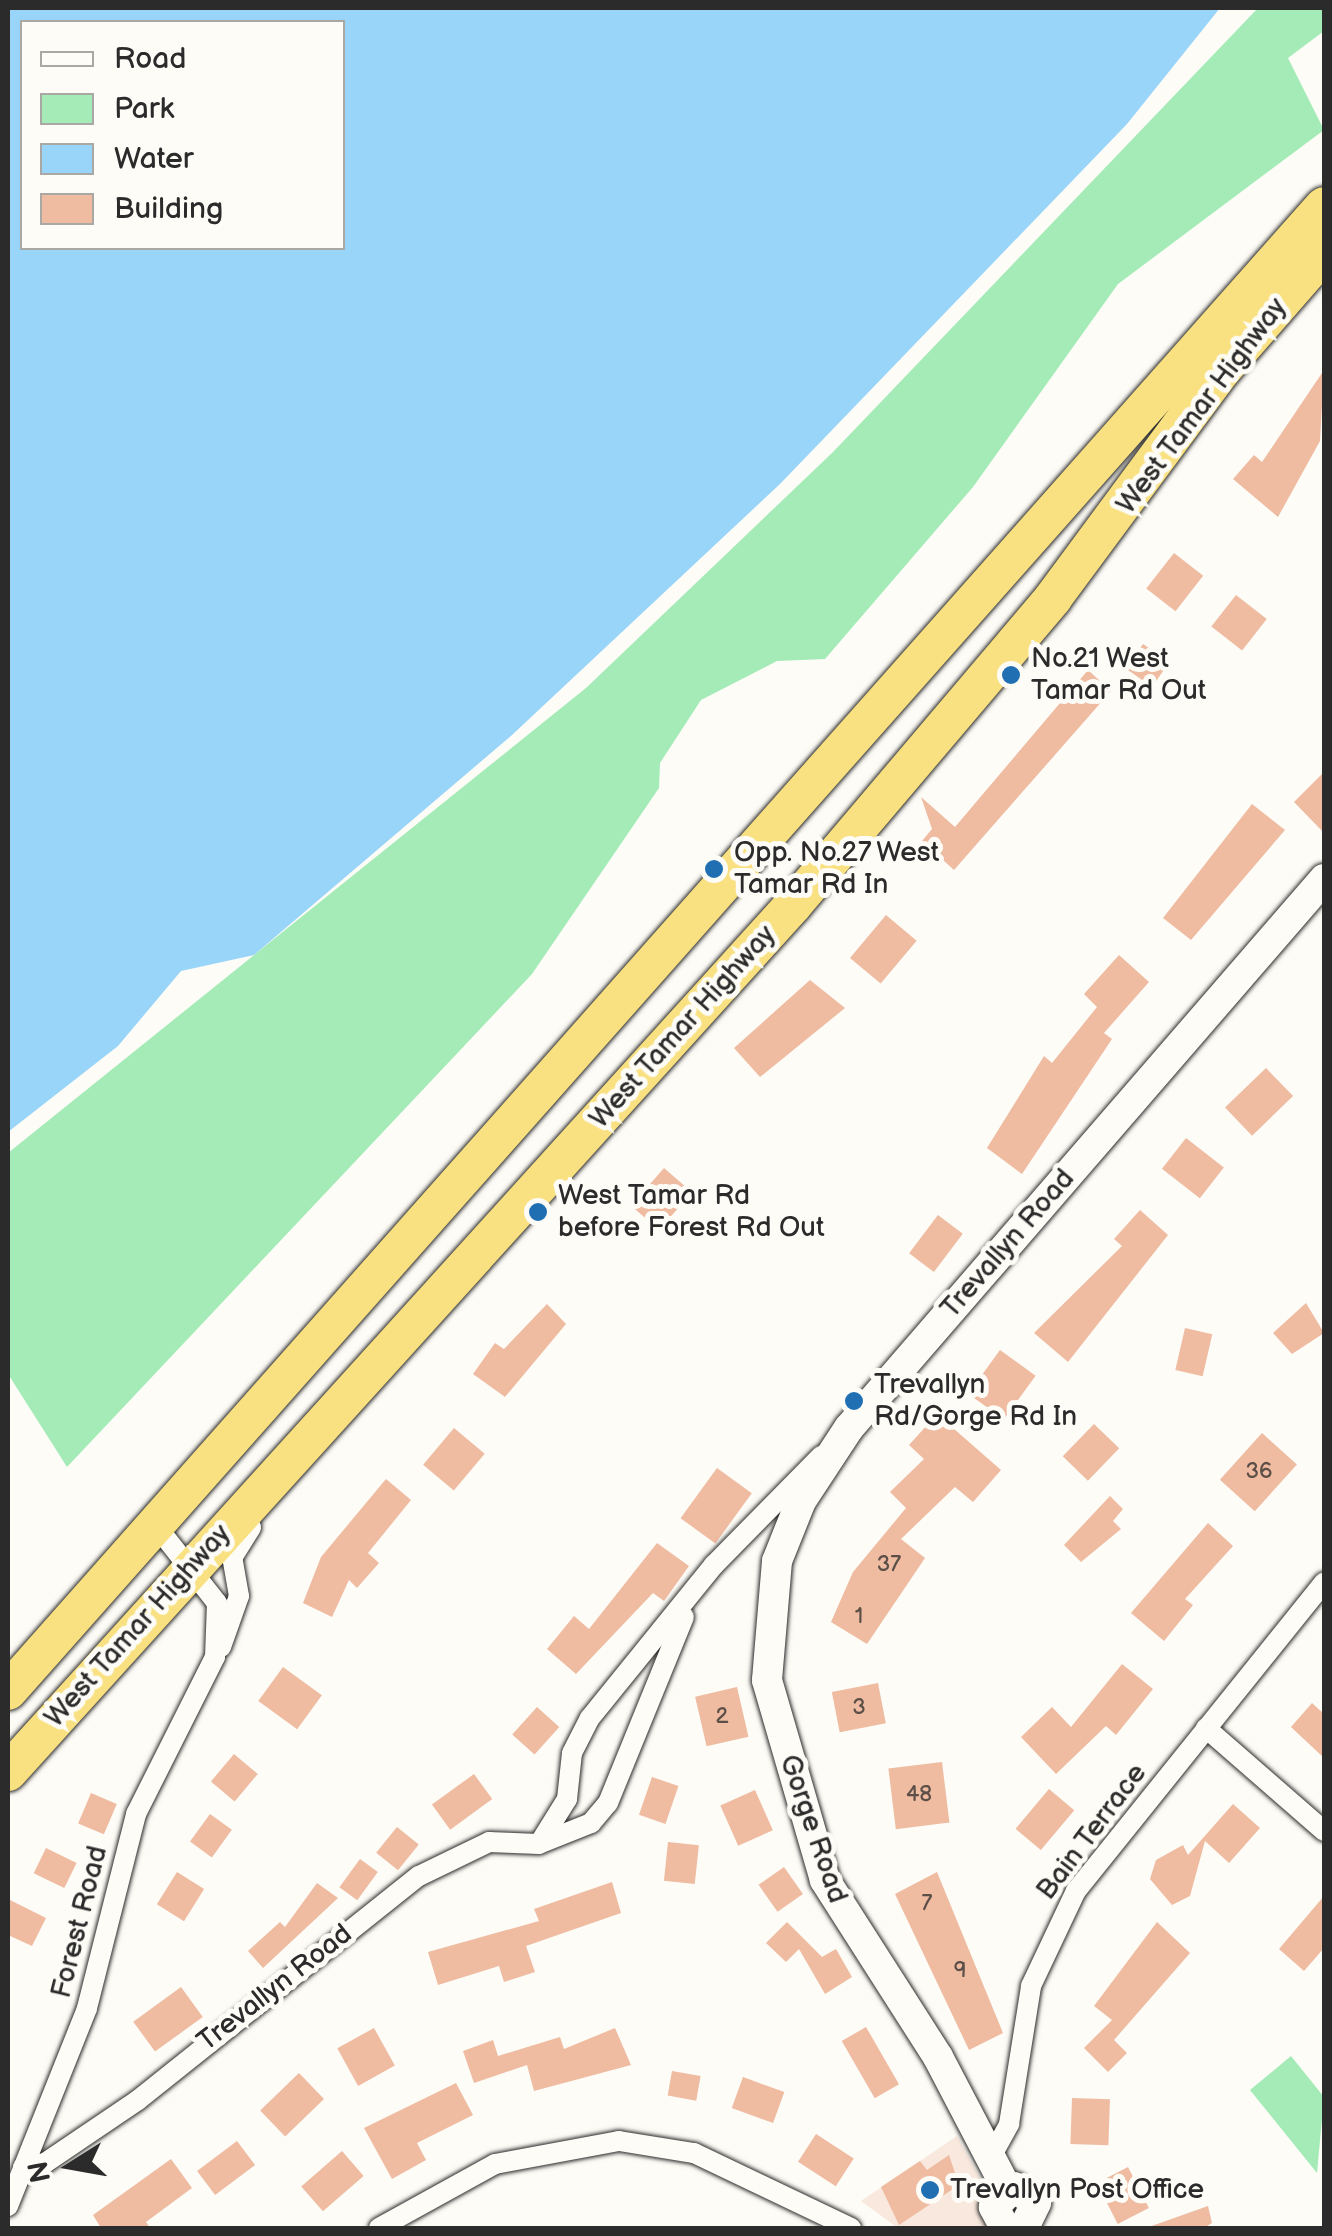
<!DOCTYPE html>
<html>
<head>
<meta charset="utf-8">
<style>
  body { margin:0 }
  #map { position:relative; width:1332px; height:2236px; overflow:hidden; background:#fdfcf7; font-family:"Balsamiq Sans",sans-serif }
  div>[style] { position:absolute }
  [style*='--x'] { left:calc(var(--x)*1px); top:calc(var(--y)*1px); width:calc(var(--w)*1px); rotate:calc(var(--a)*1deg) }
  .built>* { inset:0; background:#f9e8dd }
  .green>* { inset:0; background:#a4ebb7 }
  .water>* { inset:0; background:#99d4f9 }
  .building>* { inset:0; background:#efbba1; transform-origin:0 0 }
  .roads { filter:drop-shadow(0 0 2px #2b2b2b) drop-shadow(0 0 2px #2b2b2b) }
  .street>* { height:20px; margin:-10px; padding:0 10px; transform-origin:10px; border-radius:10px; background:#fdfcf7 }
  .secondary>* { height:30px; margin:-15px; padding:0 15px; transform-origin:15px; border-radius:15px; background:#fdfcf7 }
  .highway>* { height:38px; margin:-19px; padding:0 19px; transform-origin:19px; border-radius:19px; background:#f9e181 }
  .dots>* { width:28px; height:28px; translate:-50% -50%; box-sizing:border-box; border:5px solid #fdfcf7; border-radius:50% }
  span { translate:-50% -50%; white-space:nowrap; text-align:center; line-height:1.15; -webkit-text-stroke:10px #fdfcf7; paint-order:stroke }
  .number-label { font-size:22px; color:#5c4f48 }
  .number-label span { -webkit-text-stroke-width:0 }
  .street-label { font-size:28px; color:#2b2b2b }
  .poi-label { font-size:28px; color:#2b2b2b }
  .left { translate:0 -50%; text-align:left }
  .frame { position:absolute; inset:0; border:10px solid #2b2b2b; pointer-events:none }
  .legend { position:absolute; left:20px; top:20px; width:325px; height:230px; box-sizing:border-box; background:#fdfcf7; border:2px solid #a9a8a5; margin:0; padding:12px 18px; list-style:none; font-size:30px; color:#2b2b2b }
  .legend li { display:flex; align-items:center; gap:20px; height:50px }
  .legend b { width:50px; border:2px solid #a9a8a5 }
  .north { position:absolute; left:20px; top:2116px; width:100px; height:100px; -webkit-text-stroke:8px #fdfcf7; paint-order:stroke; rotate:259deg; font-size:28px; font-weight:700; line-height:40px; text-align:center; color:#2b2b2b }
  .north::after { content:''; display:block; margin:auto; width:35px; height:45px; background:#2b2b2b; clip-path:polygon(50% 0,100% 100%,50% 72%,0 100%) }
</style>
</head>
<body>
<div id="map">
  <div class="built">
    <div style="clip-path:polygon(957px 2136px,986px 2189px,979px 2211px,994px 2228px,898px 2228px,861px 2201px)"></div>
  </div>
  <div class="green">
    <div style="clip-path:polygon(1258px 8px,1324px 8px,1324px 31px,1288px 58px,1324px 130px,1118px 284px,973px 487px,825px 659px,777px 661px,701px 700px,660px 763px,659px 788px,532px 974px,67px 1467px,8px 1374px,8px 1153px,586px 688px,833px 452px)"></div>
    <div style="clip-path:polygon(1291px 2056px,1324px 2097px,1317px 2173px,1250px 2090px)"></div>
  </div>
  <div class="water">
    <div style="clip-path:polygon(evenodd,8px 8px,1220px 8px,1127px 124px,780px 484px,512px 735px,254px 955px,181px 971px,118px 1046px,8px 1132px,8px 8px,22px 22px,342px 22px,342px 248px,22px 248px,22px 22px)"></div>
  </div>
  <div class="building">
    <div style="clip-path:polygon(1324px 370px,1320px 441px,1278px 517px,1233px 479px,1254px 455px,1262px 462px)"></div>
    <div style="left:1174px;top:553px;width:37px;height:45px;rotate:38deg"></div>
    <div style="left:1236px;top:595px;width:39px;height:40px;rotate:38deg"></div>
    <div style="left:1143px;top:644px;width:32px;height:30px;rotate:35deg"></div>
    <div style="clip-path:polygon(1088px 670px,1111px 691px,954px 870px,922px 841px,932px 829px,921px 797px,955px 827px)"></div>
    <div style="clip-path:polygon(1324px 772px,1324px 833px,1294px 802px)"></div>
    <div style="clip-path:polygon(1252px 804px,1285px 830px,1191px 940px,1163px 918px)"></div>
    <div style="left:886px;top:915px;width:40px;height:56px;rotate:40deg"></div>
    <div style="clip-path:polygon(1119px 955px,1149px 982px,1104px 1033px,1112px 1039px,1022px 1174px,987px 1148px,1044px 1056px,1052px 1063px,1097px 1007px,1084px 994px)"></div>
    <div style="clip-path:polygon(810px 980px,845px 1008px,760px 1077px,734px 1048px)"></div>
    <div style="left:1266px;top:1068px;width:39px;height:57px;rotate:46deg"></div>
    <div style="left:1186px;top:1138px;width:48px;height:39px;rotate:38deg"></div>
    <div style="left:664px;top:1168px;width:37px;height:50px;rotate:41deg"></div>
    <div style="clip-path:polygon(1140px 1210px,1168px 1235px,1068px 1362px,1034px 1333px,1122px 1246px,1114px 1239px)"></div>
    <div style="left:938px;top:1215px;width:31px;height:48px;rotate:37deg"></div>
    <div style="clip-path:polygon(1306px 1303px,1324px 1333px,1292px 1354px,1273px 1333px)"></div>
    <div style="clip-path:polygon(547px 1304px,566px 1324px,505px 1397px,473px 1374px,495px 1343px,504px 1349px)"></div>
    <div style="left:1185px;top:1328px;width:28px;height:43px;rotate:13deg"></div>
    <div style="left:1000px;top:1350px;width:44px;height:54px;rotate:36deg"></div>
    <div style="clip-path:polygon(937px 1414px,1001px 1470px,973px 1502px,955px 1487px,901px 1539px,925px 1558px,867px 1644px,831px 1622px,853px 1572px,906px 1508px,890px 1492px,924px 1459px,909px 1445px)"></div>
    <div style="left:1094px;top:1424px;width:35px;height:45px;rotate:44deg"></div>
    <div style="left:454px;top:1428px;width:40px;height:48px;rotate:40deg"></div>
    <div style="left:1262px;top:1433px;width:47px;height:63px;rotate:42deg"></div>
    <div style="left:717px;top:1468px;width:43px;height:62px;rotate:36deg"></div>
    <div style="clip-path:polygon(386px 1479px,411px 1500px,368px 1553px,379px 1563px,357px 1588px,349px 1580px,332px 1617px,303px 1603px,321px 1557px)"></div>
    <div style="clip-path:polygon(1110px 1496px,1123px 1509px,1113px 1521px,1121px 1529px,1081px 1562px,1064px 1545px)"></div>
    <div style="clip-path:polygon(1208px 1523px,1233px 1546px,1185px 1599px,1193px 1605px,1164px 1641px,1131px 1613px)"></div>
    <div style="clip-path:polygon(657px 1543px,689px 1566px,664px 1601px,653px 1593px,576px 1674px,547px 1649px,574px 1616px,589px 1629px)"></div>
    <div style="clip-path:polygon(1122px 1664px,1153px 1689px,1116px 1735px,1106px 1726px,1056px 1774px,1021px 1737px,1052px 1707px,1071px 1727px)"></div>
    <div style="left:283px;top:1667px;width:48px;height:42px;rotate:36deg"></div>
    <div style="left:878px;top:1683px;width:41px;height:47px;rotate:79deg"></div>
    <div style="left:737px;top:1687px;width:51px;height:43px;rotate:77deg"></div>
    <div style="clip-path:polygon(1312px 1703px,1324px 1714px,1324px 1758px,1291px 1727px)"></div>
    <div style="left:537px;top:1707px;width:30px;height:37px;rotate:42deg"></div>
    <div style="left:234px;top:1754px;width:31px;height:36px;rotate:40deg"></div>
    <div style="left:942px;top:1762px;width:61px;height:54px;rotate:83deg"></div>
    <div style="left:474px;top:1774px;width:31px;height:52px;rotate:54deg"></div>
    <div style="left:652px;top:1777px;width:28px;height:40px;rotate:19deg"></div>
    <div style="left:1049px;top:1789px;width:33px;height:52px;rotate:40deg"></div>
    <div style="left:755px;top:1790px;width:44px;height:38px;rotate:66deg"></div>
    <div style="left:91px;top:1793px;width:28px;height:33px;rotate:23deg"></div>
    <div style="clip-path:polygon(1233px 1804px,1260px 1828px,1229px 1863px,1205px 1841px,1190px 1896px,1172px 1905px,1150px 1879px,1156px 1860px,1183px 1845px,1188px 1855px)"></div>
    <div style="left:210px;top:1814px;width:27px;height:34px;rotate:36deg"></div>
    <div style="left:397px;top:1827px;width:28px;height:33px;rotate:39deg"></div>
    <div style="left:668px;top:1842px;width:31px;height:39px;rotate:6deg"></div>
    <div style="left:46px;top:1848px;width:34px;height:28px;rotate:26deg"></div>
    <div style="left:360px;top:1859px;width:22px;height:35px;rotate:36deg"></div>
    <div style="left:784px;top:1867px;width:33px;height:31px;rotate:55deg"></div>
    <div style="left:177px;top:1872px;width:32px;height:38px;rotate:32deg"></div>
    <div style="clip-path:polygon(937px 1872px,1003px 2033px,969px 2050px,895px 1894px)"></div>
    <div style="clip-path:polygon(612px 1882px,621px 1913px,526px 1946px,535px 1972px,504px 1982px,499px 1966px,438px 1985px,428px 1952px,539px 1921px,534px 1909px)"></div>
    <div style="clip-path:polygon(317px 1883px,338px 1898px,263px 1968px,248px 1951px,280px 1922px,285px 1927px)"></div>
    <div style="clip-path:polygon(1324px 1896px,1324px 1948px,1304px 1971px,1279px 1949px)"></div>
    <div style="clip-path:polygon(8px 1899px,46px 1918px,32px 1946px,8px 1935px)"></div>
    <div style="clip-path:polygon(787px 1922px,822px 1957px,836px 1949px,852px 1977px,825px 1994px,799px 1949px,786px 1962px,766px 1943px)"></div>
    <div style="clip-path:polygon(1157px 1922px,1190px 1953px,1114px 2040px,1127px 2053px,1108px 2072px,1084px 2048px,1112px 2020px,1094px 2006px)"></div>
    <div style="left:181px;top:1987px;width:37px;height:59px;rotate:54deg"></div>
    <div style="left:866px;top:2027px;width:66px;height:28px;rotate:60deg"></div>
    <div style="left:374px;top:2028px;width:43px;height:42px;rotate:61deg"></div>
    <div style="clip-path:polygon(615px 2028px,631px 2065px,534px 2091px,527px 2065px,474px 2083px,463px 2051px,493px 2040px,498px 2056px,560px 2037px,564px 2049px)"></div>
    <div style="left:672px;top:2071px;width:29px;height:25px;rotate:10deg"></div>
    <div style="left:299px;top:2073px;width:36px;height:54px;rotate:46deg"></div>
    <div style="left:743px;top:2077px;width:44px;height:33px;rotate:20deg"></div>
    <div style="clip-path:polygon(456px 2083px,473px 2115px,417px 2143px,426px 2160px,392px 2179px,364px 2128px)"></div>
    <div style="left:1072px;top:2098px;width:38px;height:46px;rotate:2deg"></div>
    <div style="left:816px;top:2134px;width:45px;height:33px;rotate:33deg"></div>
    <div style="left:237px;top:2141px;width:30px;height:50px;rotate:53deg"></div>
    <div style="left:342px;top:2151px;width:33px;height:54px;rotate:49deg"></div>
    <div style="clip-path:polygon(949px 2155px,959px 2185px,899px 2225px,881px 2187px,920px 2161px,927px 2170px)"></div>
    <div style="clip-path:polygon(171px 2159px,192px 2188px,146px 2222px,150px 2228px,101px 2228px,93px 2215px)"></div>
    <div style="left:1128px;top:2167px;width:46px;height:35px;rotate:63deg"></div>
    <div style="clip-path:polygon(1208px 2206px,1212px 2223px,1204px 2228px,1146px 2228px)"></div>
  </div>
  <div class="roads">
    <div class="street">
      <div style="--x:221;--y:1647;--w:54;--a:-70.6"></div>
      <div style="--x:239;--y:1596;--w:39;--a:-100"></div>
      <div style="--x:232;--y:1558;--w:36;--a:-58"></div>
      <div style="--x:1206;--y:1728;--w:157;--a:41.1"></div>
      <div style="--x:541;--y:1843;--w:54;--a:-21.8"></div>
      <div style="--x:591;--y:1823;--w:26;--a:-50"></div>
      <div style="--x:608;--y:1803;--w:201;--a:-67.8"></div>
      <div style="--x:991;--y:2157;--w:38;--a:-61"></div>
      <div style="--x:1009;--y:2124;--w:140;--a:-80.9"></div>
      <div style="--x:1031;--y:1986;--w:105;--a:-64.7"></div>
      <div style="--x:1076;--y:1891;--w:396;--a:-51.2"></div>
      <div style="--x:23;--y:2167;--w:22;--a:-10"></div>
      <div style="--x:45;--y:2163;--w:112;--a:-34.1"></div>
      <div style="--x:138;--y:2100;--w:359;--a:-38.6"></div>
      <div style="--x:419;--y:1876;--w:78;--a:-25.9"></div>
      <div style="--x:489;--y:1842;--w:50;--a:2.3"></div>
      <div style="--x:539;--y:1844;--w:53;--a:-58.1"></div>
      <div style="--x:567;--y:1799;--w:46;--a:-83.8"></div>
      <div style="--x:572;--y:1753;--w:39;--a:-63"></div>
      <div style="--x:590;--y:1718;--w:197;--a:-51"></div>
      <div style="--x:714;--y:1565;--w:153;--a:-45.5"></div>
      <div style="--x:8;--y:2206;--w:213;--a:-68.2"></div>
      <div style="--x:87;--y:2008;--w:200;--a:-75.8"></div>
      <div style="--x:136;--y:1814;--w:176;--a:-63.3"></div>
      <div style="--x:215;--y:1657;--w:54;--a:-87.9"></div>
      <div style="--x:217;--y:1603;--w:102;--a:-128.2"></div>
      <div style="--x:379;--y:2228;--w:132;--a:-28.9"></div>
      <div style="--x:495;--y:2164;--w:126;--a:-10.5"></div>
      <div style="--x:619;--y:2141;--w:76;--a:9.1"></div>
      <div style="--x:694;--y:2153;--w:174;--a:25.5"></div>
    </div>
    <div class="secondary">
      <div style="--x:1007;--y:2189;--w:149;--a:-117.6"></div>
      <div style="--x:938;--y:2057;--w:210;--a:-122.6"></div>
      <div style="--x:825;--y:1880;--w:208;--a:-106.2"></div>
      <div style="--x:767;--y:1680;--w:119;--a:-85.2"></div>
      <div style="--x:777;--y:1561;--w:65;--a:-68.2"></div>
      <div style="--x:801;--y:1501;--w:87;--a:-56.7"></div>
      <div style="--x:849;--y:1428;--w:726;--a:-49.13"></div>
      <div style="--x:1005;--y:2228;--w:24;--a:-118"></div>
      <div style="--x:994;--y:2207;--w:28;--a:-45"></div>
      <div style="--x:1014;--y:2187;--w:27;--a:36"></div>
      <div style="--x:1036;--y:2203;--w:28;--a:116"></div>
    </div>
    <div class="highway">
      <div style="--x:8;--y:1691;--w:1984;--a:-48.45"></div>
      <div style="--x:8;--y:1772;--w:1170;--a:-47.84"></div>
      <div style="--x:793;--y:905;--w:402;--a:-49.7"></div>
      <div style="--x:1053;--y:598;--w:284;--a:-53.5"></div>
      <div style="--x:1222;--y:370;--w:155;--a:-48.9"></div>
    </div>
  </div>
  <div class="dots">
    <div style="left:1011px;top:675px;background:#1f6fb2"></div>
    <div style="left:714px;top:869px;background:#1f6fb2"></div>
    <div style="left:538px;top:1212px;background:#1f6fb2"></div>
    <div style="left:854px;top:1401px;background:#1f6fb2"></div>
    <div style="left:930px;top:2190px;background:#1f6fb2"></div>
  </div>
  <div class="number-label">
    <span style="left:1259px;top:1472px">36</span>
    <span style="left:889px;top:1565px">37</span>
    <span style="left:859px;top:1617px">1</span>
    <span style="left:859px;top:1708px">3</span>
    <span style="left:722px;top:1717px">2</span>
    <span style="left:919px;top:1795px">48</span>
    <span style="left:927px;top:1904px">7</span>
    <span style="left:960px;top:1971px">9</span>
  </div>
  <div class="street-label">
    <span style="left:1202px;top:406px;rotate:-53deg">West Tamar Highway</span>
    <span style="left:683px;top:1027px;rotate:-48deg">West Tamar Highway</span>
    <span style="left:1008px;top:1244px;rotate:-49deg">Trevallyn Road</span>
    <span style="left:138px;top:1626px;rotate:-48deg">West Tamar Highway</span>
    <span style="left:813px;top:1829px;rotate:71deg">Gorge Road</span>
    <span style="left:1092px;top:1832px;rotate:-53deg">Bain Terrace</span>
    <span style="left:80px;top:1922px;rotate:-76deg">Forest Road</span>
    <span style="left:275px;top:1988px;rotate:-38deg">Trevallyn Road</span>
  </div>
  <div class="poi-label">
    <span class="left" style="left:1031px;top:675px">No.21 West<br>Tamar Rd Out</span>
    <span class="left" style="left:734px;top:869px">Opp. No.27 West<br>Tamar Rd In</span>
    <span class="left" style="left:558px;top:1212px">West Tamar Rd<br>before Forest Rd Out</span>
    <span class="left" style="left:874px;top:1401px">Trevallyn<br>Rd/Gorge Rd In</span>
    <span class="left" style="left:950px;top:2190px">Trevallyn Post Office</span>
  </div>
  <div class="frame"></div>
  <ul class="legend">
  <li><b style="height:12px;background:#fdfcf7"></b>Road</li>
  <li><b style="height:28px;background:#a4ebb7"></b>Park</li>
  <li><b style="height:28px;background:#99d4f9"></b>Water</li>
  <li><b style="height:28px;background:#efbba1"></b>Building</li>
  </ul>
  <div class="north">N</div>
</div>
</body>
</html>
